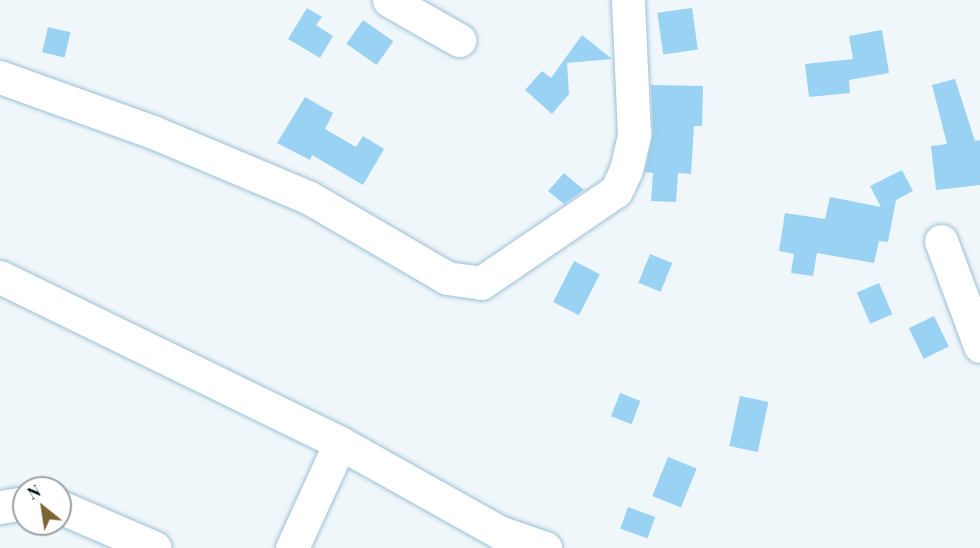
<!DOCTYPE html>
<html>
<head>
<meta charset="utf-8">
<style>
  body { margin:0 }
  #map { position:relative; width:980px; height:548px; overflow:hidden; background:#f0f7fb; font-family:"Playfair Display",serif }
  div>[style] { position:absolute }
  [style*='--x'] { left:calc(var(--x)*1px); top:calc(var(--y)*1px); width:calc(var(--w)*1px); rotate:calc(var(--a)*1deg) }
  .building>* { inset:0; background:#99d2f3; transform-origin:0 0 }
  .roads { filter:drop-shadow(0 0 2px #9cc0d5) drop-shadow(0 0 2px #9cc0d5) }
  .minor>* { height:33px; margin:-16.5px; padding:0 16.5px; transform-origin:16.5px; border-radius:16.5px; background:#fff }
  span { translate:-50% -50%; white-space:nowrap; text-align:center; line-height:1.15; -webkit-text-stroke:4.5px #fff; paint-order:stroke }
  .north { position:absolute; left:12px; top:476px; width:60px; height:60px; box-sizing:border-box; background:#fff; border:2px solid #9ba1a4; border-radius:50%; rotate:330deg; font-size:16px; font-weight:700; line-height:24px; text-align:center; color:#06131b }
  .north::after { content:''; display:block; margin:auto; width:21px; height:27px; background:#7d6435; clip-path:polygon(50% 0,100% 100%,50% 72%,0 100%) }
</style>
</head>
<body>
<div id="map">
  <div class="building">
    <div style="clip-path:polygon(307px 8px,322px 17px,316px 25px,333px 36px,320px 58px,288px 39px)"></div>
    <div style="left:692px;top:8px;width:42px;height:35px;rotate:82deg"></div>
    <div style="left:363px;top:20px;width:37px;height:29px;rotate:35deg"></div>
    <div style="left:48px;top:27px;width:23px;height:26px;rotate:13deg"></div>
    <div style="clip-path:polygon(882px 30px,889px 73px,849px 80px,850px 93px,809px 97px,805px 64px,853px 59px,849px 36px)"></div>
    <div style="clip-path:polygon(582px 35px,612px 59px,567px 63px,569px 94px,552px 114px,525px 90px,542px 71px,551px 78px)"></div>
    <div style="clip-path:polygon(955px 79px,975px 141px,980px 140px,980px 185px,936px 190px,931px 146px,947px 144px,932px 85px)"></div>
    <div style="clip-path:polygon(651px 85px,703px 86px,702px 126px,694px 126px,691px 174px,678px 173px,676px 202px,651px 201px,653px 173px,645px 172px,653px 133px)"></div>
    <div style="clip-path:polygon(305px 97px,333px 113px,325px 129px,356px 147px,363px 136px,384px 149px,363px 185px,312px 155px,310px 160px,277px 143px)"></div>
    <div style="clip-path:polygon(902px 170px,913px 191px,896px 200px,888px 242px,879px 241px,874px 263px,817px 253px,813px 276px,791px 273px,794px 254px,779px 251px,785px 213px,825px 219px,830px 197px,881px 207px,870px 186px)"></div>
    <div style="clip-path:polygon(564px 173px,584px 190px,564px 204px,548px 191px)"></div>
    <div style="left:650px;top:254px;width:24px;height:31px;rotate:22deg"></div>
    <div style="left:574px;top:261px;width:29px;height:46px;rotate:27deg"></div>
    <div style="left:879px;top:283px;width:34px;height:24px;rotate:67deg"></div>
    <div style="left:934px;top:316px;width:34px;height:28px;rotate:64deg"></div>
    <div style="left:620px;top:393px;width:22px;height:25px;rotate:21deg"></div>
    <div style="left:740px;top:396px;width:29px;height:51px;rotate:12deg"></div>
    <div style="left:668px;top:457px;width:31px;height:42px;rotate:22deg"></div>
    <div style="left:628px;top:507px;width:29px;height:23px;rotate:20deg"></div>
  </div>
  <div class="roads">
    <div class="minor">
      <div style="--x:389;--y:0;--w:81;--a:29.7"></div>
      <div style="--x:0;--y:77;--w:163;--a:19.8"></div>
      <div style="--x:153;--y:132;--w:168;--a:22.8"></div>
      <div style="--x:308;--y:197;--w:161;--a:30.2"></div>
      <div style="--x:447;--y:278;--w:34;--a:8"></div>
      <div style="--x:481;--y:283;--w:163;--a:-34.3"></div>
      <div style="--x:616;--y:191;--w:23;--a:-65"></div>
      <div style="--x:626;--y:170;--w:37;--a:-77"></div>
      <div style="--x:634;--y:134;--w:134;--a:-92.6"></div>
      <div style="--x:941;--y:241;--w:112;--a:69.6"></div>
      <div style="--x:0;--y:277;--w:378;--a:26"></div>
      <div style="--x:340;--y:443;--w:182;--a:29.2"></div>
      <div style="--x:499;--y:532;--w:49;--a:19.2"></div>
      <div style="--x:0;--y:507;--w:24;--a:-9"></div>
      <div style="--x:60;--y:507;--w:103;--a:23.3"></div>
      <div style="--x:292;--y:548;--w:115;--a:-65.4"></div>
    </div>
  </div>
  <div class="north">N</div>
</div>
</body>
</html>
